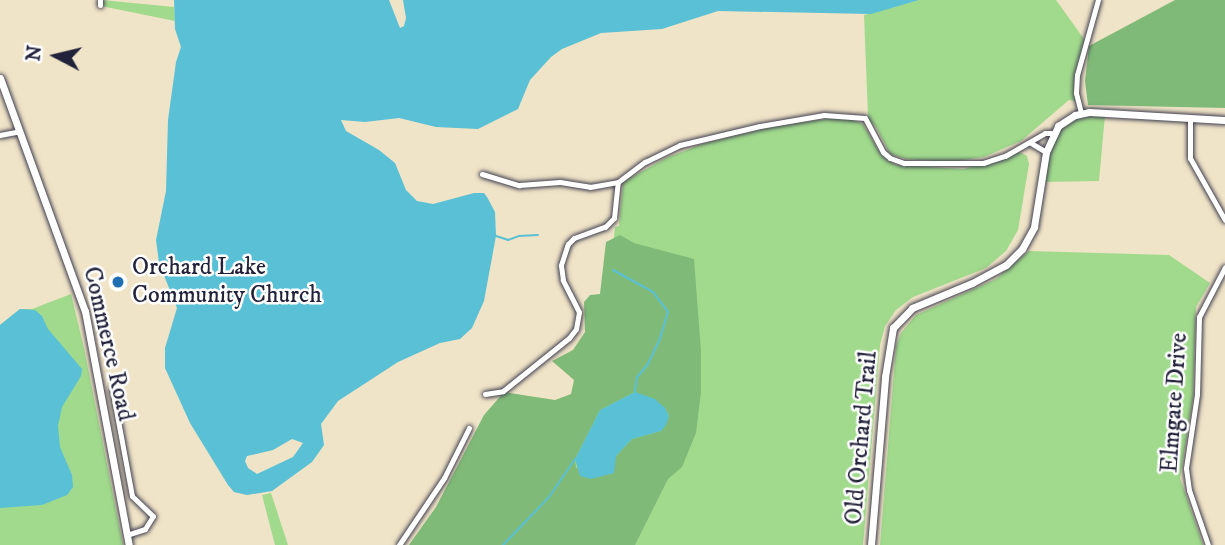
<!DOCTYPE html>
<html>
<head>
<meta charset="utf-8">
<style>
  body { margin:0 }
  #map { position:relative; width:1225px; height:545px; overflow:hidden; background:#efe4c7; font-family:"IM FELL DW Pica",serif }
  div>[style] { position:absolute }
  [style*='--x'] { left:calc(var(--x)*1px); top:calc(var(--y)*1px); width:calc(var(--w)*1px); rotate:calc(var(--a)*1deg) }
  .green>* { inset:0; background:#a1da8d }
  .forest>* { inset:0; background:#80ba78 }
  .water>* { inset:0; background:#59c0d6 }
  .stream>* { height:2px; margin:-1px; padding:0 1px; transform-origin:1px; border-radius:1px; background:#59c0d6 }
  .roads { filter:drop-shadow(0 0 2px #413f50) drop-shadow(0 0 2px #413f50) }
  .street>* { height:5px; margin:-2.5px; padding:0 2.5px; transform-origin:2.5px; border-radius:2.5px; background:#fff }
  .secondary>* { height:7px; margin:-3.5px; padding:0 3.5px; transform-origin:3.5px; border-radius:3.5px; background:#fff }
  .dots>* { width:19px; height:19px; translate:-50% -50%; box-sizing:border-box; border:4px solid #fff; border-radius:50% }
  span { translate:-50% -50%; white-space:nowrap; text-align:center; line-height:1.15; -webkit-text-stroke:5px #fff; paint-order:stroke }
  .poi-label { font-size:24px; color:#22223b }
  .left { translate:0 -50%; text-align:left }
  .street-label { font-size:24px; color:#22223b }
  .north { position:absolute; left:21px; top:21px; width:70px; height:70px; -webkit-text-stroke:5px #fff; paint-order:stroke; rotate:277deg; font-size:19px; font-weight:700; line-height:28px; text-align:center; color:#22223b }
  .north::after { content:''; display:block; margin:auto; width:24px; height:32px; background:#22223b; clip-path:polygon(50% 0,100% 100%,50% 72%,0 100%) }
</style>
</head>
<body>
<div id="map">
  <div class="green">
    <div style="clip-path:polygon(102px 0,174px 7px,175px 21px,101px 6px)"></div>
    <div style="clip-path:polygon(919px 0,1056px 0,1089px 46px,1075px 73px,1075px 101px,1069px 100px,1021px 141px,984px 157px,950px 162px,906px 159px,890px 154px,876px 127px,865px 116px,868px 116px,864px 15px)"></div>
    <div style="clip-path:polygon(1076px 114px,1105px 115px,1099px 181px,1043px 182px,1051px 141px)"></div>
    <div style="clip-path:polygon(836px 118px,851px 119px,863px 124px,881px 155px,896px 165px,964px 169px,1019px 152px,1027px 156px,1029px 164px,1018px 230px,1006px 251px,986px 268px,913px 297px,896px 310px,885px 326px,880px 345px,863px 545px,536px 545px,596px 406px,615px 227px,619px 226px,623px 182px,666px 158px,702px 144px,779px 125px)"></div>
    <div style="clip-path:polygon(1029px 251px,1169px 255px,1210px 283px,1196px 307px,1193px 398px,1180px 478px,1203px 545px,880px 545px,896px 347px,901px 333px,916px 315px,996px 279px)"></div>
    <div style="clip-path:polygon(71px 294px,84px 348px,123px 545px,0 545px,0 325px,20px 309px,32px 309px)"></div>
    <div style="clip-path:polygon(271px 493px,288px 545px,275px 545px,262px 495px)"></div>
  </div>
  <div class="forest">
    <div style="clip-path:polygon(1175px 0,1225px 0,1225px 108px,1088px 105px,1085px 81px,1089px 46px)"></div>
    <div style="clip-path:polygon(evenodd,620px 235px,634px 243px,694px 259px,701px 351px,701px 392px,696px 433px,682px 467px,668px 479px,635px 545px,409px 545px,436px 507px,484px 415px,504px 392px,555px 400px,571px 394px,574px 380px,552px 361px,573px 350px,585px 332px,584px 302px,590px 295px,600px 294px,606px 242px,620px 235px,635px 392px,665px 408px,669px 416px,661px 431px,632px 439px,616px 456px,576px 468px,575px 459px,600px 410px,635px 392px)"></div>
  </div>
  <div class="water">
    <div style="clip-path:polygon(evenodd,174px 0,389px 0,400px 28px,404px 26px,406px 18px,403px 0,919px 0,871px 14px,718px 11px,662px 29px,601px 33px,562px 49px,551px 57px,530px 80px,518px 109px,478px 129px,436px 127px,399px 118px,365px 122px,341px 120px,346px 131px,379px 150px,395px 163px,406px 190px,417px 201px,433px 204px,474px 193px,484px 193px,487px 197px,495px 212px,496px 236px,484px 301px,472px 328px,460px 339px,440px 343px,398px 362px,338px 401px,321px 424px,324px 445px,312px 462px,272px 491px,247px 495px,234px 492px,228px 485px,190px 423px,165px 368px,165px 348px,177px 308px,159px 263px,156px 240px,166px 191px,168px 120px,176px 62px,181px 47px,175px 29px,174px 0,292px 439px,303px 443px,293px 457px,257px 474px,248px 468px,245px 461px,247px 456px,273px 450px,292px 439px)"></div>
    <div style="clip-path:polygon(20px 309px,35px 310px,42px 316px,48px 329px,82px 369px,81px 376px,62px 407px,58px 426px,60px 447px,72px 475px,73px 487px,67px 495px,42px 505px,0 508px,0 325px)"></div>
    <div style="clip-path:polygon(635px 392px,655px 399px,665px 408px,669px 416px,666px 425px,661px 431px,632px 439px,616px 456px,614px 473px,591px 479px,580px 476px,575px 459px,600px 410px)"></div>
  </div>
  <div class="stream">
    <div style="--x:496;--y:236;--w:13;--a:18"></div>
    <div style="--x:508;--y:240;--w:12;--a:-20"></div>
    <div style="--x:519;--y:236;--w:19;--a:-3"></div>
    <div style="--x:613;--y:270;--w:46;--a:28.8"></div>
    <div style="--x:653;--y:292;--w:25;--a:53"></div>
    <div style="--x:668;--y:312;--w:28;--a:107"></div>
    <div style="--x:660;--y:339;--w:28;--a:116"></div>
    <div style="--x:648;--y:364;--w:17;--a:130"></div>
    <div style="--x:637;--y:377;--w:15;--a:98"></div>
    <div style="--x:503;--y:545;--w:66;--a:-46.2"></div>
    <div style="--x:549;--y:497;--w:46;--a:-55.6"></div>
  </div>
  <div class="roads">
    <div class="street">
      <div style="--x:100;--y:5;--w:5;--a:-90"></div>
      <div style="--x:1081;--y:113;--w:21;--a:-104"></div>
      <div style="--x:1076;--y:93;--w:18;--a:-87"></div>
      <div style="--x:1077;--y:75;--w:78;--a:-74.4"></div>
      <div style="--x:1190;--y:118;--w:40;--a:90"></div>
      <div style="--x:1190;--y:158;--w:71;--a:60.6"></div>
      <div style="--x:0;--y:135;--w:20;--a:-11"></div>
      <div style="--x:1031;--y:143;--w:17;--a:31"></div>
      <div style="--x:482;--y:174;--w:39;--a:17"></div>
      <div style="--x:519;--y:185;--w:41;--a:-4.2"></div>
      <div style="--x:560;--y:182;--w:30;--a:9"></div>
      <div style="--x:590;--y:187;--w:28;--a:-10"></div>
      <div style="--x:618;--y:182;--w:34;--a:-37"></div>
      <div style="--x:645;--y:162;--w:39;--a:-26"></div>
      <div style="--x:680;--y:145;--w:82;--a:-13.4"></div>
      <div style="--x:760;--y:126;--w:65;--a:-9.8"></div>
      <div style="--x:824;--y:115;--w:41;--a:4.2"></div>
      <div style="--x:865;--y:118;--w:38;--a:62"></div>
      <div style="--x:883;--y:152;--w:9;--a:41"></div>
      <div style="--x:890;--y:158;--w:15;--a:20"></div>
      <div style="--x:904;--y:163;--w:79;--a:0"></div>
      <div style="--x:983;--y:163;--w:23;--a:-18"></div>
      <div style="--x:1005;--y:156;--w:46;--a:-29.9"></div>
      <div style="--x:1045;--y:133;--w:8;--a:0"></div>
      <div style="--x:112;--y:388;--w:110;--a:79.5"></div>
      <div style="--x:132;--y:496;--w:29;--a:44"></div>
      <div style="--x:153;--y:516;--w:15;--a:122"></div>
      <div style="--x:145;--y:529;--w:19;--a:162"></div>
      <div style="--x:485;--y:394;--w:18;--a:-9"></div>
      <div style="--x:503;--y:391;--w:85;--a:-38.8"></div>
      <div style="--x:569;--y:338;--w:11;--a:-52"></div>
      <div style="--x:576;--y:329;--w:17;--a:-80"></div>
      <div style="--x:579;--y:312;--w:36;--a:-117"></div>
      <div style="--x:563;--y:280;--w:15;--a:-98"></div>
      <div style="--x:561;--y:265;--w:22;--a:-72"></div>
      <div style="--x:568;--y:244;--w:8;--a:-45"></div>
      <div style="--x:574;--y:238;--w:33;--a:-20"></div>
      <div style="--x:605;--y:227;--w:13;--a:-45"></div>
      <div style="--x:614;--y:218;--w:36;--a:-84"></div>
      <div style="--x:399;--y:545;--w:81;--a:-56.1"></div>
      <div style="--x:444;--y:478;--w:56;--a:-63.4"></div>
      <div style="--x:1208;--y:545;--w:58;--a:-109.1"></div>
      <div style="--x:1189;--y:490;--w:22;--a:-98"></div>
      <div style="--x:1186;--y:468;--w:75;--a:-81.5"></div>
      <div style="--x:1197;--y:394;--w:77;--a:-88.5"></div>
      <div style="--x:1199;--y:317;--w:56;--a:-62.5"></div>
    </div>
    <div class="secondary">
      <div style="--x:0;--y:78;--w:248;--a:70"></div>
      <div style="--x:85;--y:311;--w:238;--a:79.4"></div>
      <div style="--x:871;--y:545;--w:169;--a:-85.2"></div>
      <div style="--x:885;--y:377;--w:50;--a:-80.7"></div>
      <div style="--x:893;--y:328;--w:28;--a:-46"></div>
      <div style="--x:912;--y:308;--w:65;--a:-22.6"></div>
      <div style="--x:972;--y:283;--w:38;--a:-28"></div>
      <div style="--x:1006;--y:265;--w:23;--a:-45"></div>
      <div style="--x:1022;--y:249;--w:25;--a:-61"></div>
      <div style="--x:1034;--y:227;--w:76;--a:-80.9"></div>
      <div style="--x:1046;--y:152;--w:29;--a:-65"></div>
      <div style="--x:1058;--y:126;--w:20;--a:-33"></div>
      <div style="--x:1075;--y:115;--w:14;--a:-12"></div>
      <div style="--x:1089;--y:112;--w:136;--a:3.4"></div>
    </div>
  </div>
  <div class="dots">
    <div style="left:118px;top:282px;background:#1f6fb2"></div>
  </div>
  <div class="poi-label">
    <span class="left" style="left:132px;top:282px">Orchard Lake<br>Community Church</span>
  </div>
  <div class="street-label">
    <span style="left:108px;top:344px;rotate:77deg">Commerce Road</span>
    <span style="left:1175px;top:403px;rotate:-86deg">Elmgate Drive</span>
    <span style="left:862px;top:438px;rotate:-85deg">Old Orchard Trail</span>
  </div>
  <div class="north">N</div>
</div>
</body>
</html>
